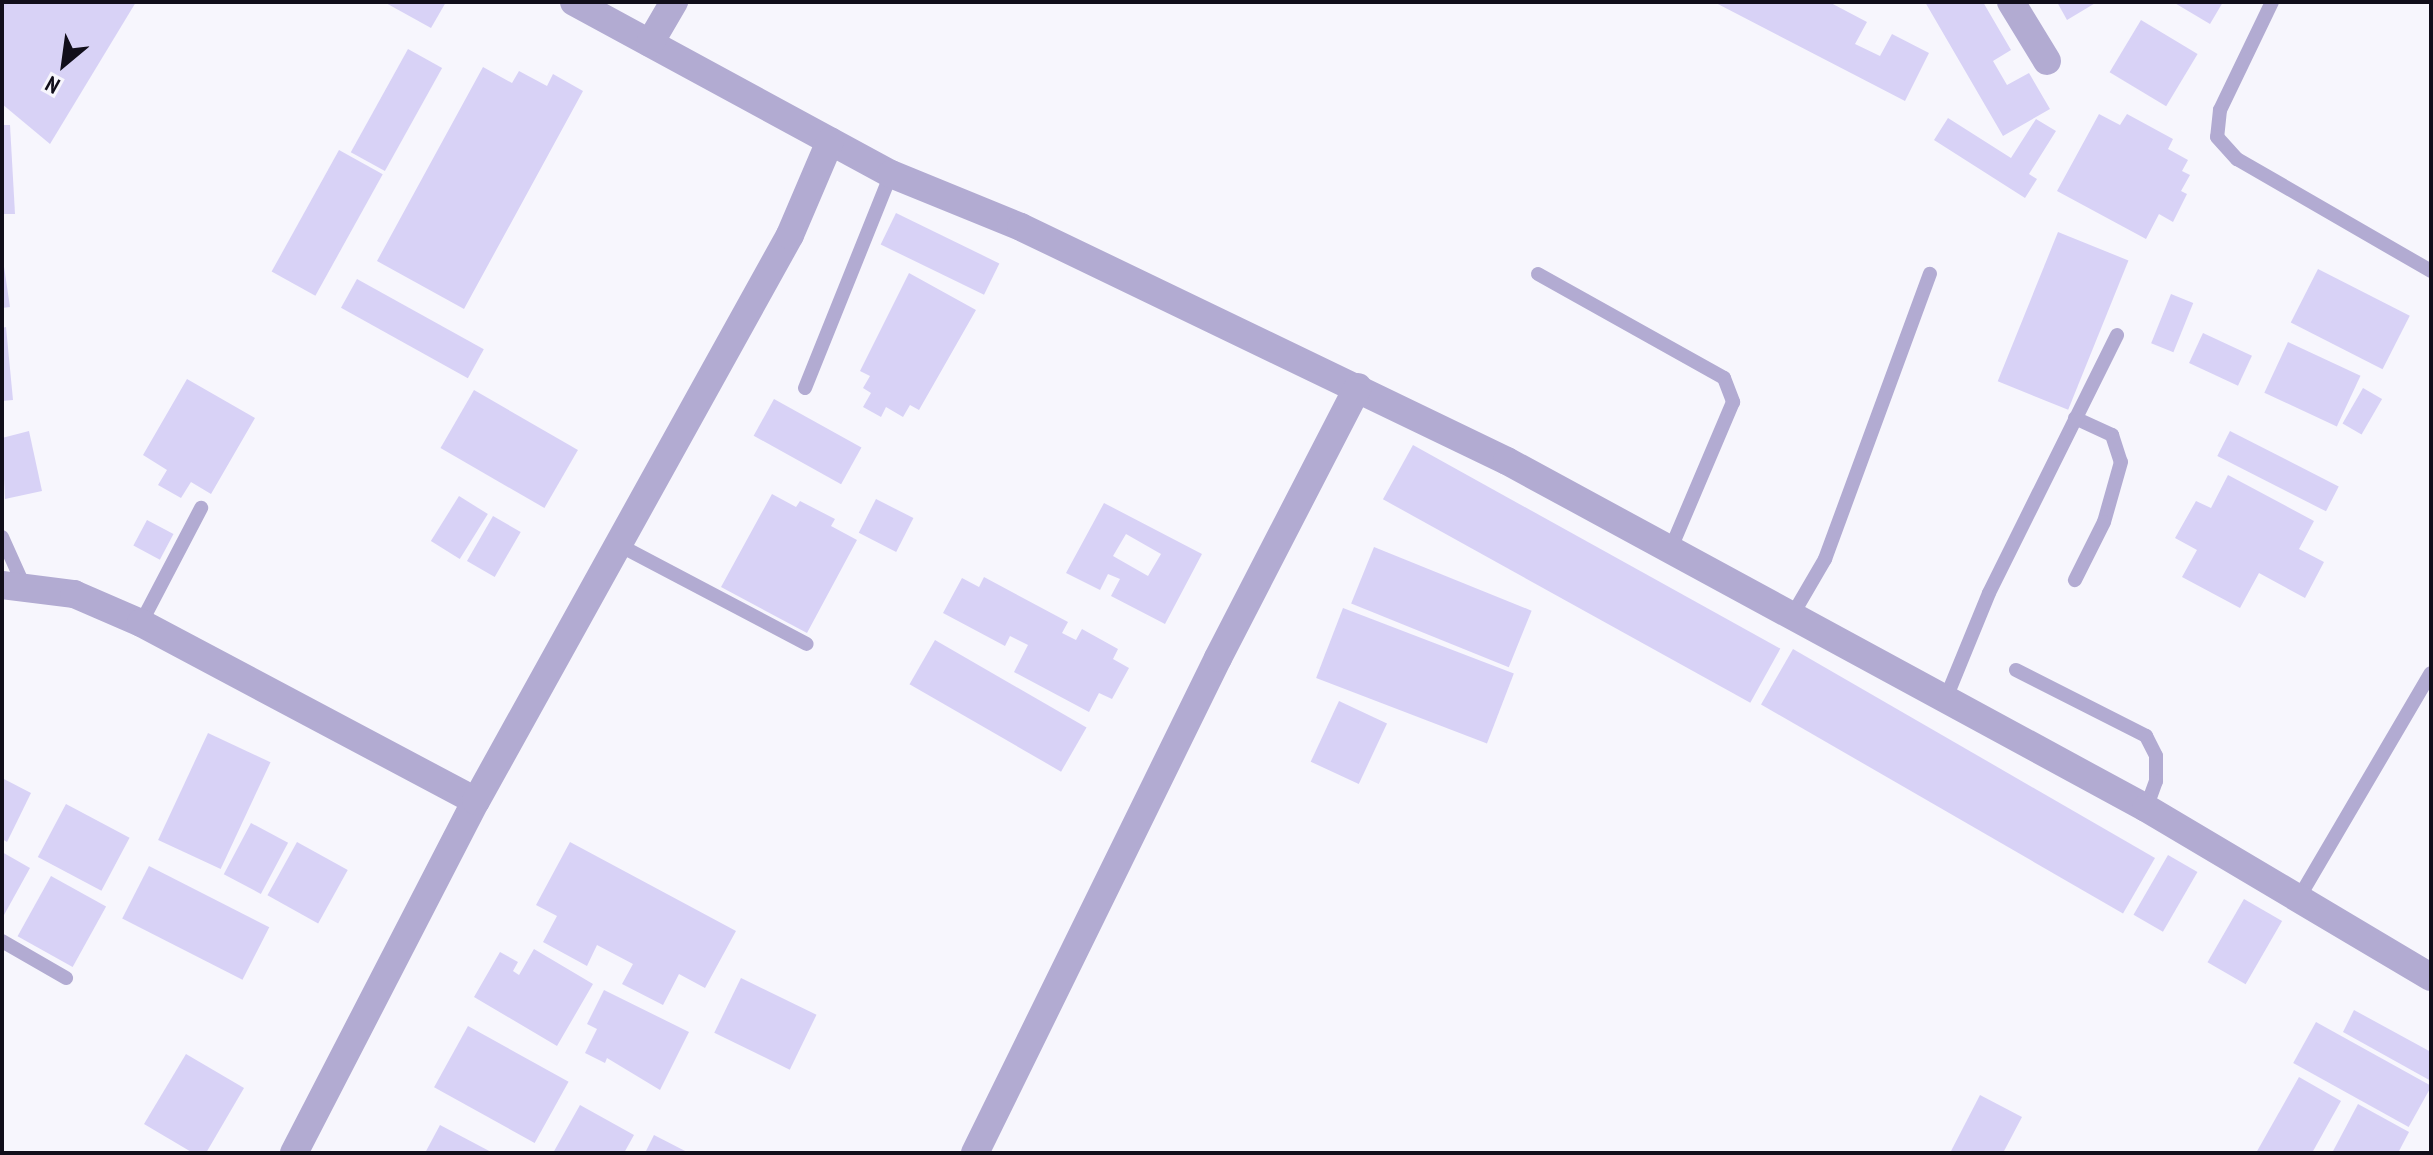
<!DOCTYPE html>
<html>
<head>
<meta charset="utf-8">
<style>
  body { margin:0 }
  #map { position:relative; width:2433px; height:1155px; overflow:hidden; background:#f7f6fd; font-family:"PT Sans Narrow",sans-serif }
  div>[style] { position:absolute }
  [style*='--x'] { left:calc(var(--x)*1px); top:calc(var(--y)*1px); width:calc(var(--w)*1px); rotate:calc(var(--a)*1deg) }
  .building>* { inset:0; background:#d8d2f6; transform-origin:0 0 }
  .service>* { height:14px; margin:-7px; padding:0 7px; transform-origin:7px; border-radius:7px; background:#b2abd2 }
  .minor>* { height:28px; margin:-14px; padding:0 14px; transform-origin:14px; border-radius:14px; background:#b2abd2 }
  span { translate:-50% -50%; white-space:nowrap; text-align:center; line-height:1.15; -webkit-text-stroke:7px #f7f6fd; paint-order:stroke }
  .frame { position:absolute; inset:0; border:4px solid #110e1a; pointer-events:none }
  .north { position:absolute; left:24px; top:24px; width:80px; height:80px; -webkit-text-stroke:6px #f7f6fd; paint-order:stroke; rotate:209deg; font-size:22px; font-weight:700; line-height:32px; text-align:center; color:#110e1a }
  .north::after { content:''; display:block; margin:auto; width:28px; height:36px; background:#110e1a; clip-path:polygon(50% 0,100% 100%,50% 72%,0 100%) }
</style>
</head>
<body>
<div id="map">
  <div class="building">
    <div style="clip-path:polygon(2px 2px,136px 2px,50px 144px,2px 104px)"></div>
    <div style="clip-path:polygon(384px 2px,446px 2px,431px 28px)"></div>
    <div style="clip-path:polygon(1714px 2px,1829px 2px,1867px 22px,1855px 44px,1880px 56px,1892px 34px,1929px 53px,1905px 101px)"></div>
    <div style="clip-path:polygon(1925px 2px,1983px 2px,2011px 50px,1993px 61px,2007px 85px,2029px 73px,2050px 109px,2003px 136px)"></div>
    <div style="clip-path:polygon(2057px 2px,2097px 2px,2067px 20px)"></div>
    <div style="clip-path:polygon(2173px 2px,2223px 2px,2210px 24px)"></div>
    <div style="left:2141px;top:20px;width:66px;height:61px;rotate:31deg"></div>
    <div style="left:408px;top:49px;width:39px;height:118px;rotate:29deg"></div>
    <div style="clip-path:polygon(483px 67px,512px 83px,519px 71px,547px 86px,553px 74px,583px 91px,464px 309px,377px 261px)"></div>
    <div style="clip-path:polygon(2099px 114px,2120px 125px,2127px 114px,2173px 139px,2168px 149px,2188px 160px,2182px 171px,2190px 175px,2181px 191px,2187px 194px,2173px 222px,2159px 214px,2146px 239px,2057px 191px)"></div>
    <div style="clip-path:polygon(1948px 118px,2011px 158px,2036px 119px,2056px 131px,2029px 174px,2037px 179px,2025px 198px,1934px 140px)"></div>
    <div style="clip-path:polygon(2px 125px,10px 125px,15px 214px,2px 214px)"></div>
    <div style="left:339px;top:150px;width:50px;height:139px;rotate:29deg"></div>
    <div style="left:896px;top:213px;width:115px;height:35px;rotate:26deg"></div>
    <div style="left:2058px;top:232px;width:76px;height:161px;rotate:22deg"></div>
    <div style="clip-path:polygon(2px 253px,10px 307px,2px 308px)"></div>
    <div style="left:2318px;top:269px;width:103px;height:60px;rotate:27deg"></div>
    <div style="clip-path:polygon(909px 273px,976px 310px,919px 410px,910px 405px,903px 417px,886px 407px,881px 417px,863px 407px,871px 393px,863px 388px,870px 376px,860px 371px)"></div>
    <div style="left:357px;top:279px;width:145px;height:33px;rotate:29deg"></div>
    <div style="left:2171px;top:294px;width:24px;height:53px;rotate:22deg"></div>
    <div style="clip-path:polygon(6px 327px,13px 400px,2px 401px,2px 328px)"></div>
    <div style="left:2203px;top:333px;width:54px;height:33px;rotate:25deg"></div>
    <div style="left:2288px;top:342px;width:80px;height:56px;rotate:25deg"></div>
    <div style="clip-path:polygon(187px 379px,255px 418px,211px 494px,191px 482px,181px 498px,158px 485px,167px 470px,143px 455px)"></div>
    <div style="left:2363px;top:388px;width:22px;height:41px;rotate:30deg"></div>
    <div style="left:474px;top:390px;width:120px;height:67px;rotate:30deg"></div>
    <div style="left:774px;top:399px;width:100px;height:42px;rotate:29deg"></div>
    <div style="clip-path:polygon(29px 431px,42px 491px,5px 499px,2px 438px)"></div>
    <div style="left:2230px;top:431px;width:122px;height:28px;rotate:27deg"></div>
    <div style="left:1413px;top:445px;width:420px;height:62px;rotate:29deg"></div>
    <div style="clip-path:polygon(2228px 475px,2314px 521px,2299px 549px,2324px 562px,2305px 598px,2259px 573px,2240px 608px,2182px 577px,2197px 550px,2175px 538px,2196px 501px,2211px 508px)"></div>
    <div style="clip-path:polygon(772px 494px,796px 507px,800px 501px,835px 519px,831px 526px,857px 540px,807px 633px,721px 587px)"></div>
    <div style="left:459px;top:496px;width:34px;height:53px;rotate:32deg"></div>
    <div style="left:876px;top:499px;width:42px;height:38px;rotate:27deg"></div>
    <div style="clip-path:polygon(evenodd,1104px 503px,1202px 554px,1165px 624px,1111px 596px,1120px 579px,1108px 574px,1100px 590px,1066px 573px,1104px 503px,1126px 534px,1161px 554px,1148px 576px,1113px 556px,1126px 534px)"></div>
    <div style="left:493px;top:516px;width:32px;height:52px;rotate:30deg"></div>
    <div style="left:147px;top:520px;width:30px;height:29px;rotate:28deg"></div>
    <div style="left:1374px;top:547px;width:170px;height:61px;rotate:22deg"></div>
    <div style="clip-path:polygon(984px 577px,1068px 622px,1062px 633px,1076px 640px,1082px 629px,1118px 649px,1113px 659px,1129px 668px,1112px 699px,1099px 693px,1089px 712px,1014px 672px,1028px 645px,1010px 636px,1005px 646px,943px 613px,962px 578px,979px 587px)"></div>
    <div style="left:1343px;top:608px;width:183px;height:75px;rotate:21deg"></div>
    <div style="left:935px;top:640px;width:175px;height:51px;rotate:30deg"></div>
    <div style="left:1793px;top:649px;width:418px;height:64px;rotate:30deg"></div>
    <div style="left:1339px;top:701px;width:53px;height:67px;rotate:25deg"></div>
    <div style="left:208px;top:733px;width:69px;height:118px;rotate:25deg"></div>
    <div style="clip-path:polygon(2px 778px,31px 793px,7px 842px,2px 839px)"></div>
    <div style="left:66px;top:804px;width:72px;height:60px;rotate:28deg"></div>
    <div style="left:251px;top:823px;width:42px;height:58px;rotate:28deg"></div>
    <div style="left:297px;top:842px;width:58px;height:61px;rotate:29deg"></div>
    <div style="clip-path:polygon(570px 842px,736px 931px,705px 988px,679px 974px,663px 1005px,622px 984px,633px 964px,597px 945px,587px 966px,543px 942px,557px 916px,536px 905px)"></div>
    <div style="clip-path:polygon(2px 852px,30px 868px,4px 915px,2px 914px)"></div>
    <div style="left:2168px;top:855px;width:34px;height:69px;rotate:30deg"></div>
    <div style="left:149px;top:866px;width:135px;height:59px;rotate:27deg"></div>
    <div style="left:51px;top:876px;width:63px;height:69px;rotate:29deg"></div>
    <div style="left:2244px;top:899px;width:44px;height:73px;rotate:30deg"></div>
    <div style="clip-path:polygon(534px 949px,593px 984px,557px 1046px,474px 997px,500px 952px,518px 962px,513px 971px,519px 975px)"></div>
    <div style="left:741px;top:978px;width:84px;height:61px;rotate:26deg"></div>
    <div style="clip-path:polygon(604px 990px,689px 1032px,660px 1090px,607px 1058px,605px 1063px,585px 1053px,597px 1029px,587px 1024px)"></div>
    <div style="clip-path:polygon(2354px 1010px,2431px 1052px,2431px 1081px,2343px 1032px)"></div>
    <div style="left:2316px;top:1022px;width:132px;height:47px;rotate:29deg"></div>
    <div style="left:468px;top:1026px;width:115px;height:70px;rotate:29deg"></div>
    <div style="clip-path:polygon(186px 1054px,244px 1088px,206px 1153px,193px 1153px,144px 1124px)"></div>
    <div style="clip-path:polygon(2299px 1077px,2341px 1101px,2312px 1153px,2256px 1153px)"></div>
    <div style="clip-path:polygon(1980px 1095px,2022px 1117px,2003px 1153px,1950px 1153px)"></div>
    <div style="clip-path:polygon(2358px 1104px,2409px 1132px,2398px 1153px,2332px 1153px)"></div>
    <div style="clip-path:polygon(580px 1105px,634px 1135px,624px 1153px,553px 1153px)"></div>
    <div style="clip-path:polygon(440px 1125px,493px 1153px,425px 1153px)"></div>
    <div style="clip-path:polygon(654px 1135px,689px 1153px,645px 1153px)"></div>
  </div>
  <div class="service">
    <div style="--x:2272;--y:2;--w:120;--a:115.7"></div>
    <div style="--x:2220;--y:110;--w:27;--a:96"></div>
    <div style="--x:2217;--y:137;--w:30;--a:48"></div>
    <div style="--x:2237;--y:159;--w:224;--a:30"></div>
    <div style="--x:1538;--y:274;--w:213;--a:29.2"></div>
    <div style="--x:1724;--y:378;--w:26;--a:69"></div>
    <div style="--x:1733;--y:402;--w:159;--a:113"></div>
    <div style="--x:805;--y:388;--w:231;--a:-68.1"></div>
    <div style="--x:2075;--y:418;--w:41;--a:24.7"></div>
    <div style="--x:2112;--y:435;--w:28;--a:72"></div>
    <div style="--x:2121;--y:462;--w:62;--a:105.8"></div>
    <div style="--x:2104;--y:522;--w:65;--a:116.6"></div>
    <div style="--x:2;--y:537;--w:54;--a:65.8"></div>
    <div style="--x:619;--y:545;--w:212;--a:27.8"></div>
    <div style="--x:1793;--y:614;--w:64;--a:-59.8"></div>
    <div style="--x:1825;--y:559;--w:304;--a:-69.8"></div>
    <div style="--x:141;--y:623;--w:130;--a:-62.4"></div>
    <div style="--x:2016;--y:670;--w:146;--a:26.9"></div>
    <div style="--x:2146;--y:736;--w:22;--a:63"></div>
    <div style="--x:2156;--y:756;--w:25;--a:90"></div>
    <div style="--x:2156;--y:781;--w:29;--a:110"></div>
    <div style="--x:1946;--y:698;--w:113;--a:-67.7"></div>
    <div style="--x:1989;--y:593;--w:288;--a:-63.6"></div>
    <div style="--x:2297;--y:901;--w:264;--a:-59.6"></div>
    <div style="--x:2;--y:941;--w:74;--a:30"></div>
  </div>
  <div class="minor">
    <div style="--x:574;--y:2;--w:361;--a:28.5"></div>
    <div style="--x:891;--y:174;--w:140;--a:22.2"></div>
    <div style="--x:1021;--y:227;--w:539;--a:25.71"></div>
    <div style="--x:1507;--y:461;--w:727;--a:28.5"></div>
    <div style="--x:2146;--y:808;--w:331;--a:30.7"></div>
    <div style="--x:2011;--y:2;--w:69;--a:58.6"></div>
    <div style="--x:650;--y:43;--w:48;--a:-59.7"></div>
    <div style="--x:2;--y:585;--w:73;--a:7.1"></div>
    <div style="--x:74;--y:594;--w:73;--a:23.4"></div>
    <div style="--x:141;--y:623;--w:379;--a:28"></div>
    <div style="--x:294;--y:1153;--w:396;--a:-62.7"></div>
    <div style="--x:476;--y:801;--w:647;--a:-60.98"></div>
    <div style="--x:790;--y:235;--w:102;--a:-66.9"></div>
    <div style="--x:975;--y:1153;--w:551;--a:-63.85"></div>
    <div style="--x:1218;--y:658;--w:305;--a:-62.7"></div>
  </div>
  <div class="frame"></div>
  <div class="north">N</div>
</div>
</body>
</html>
